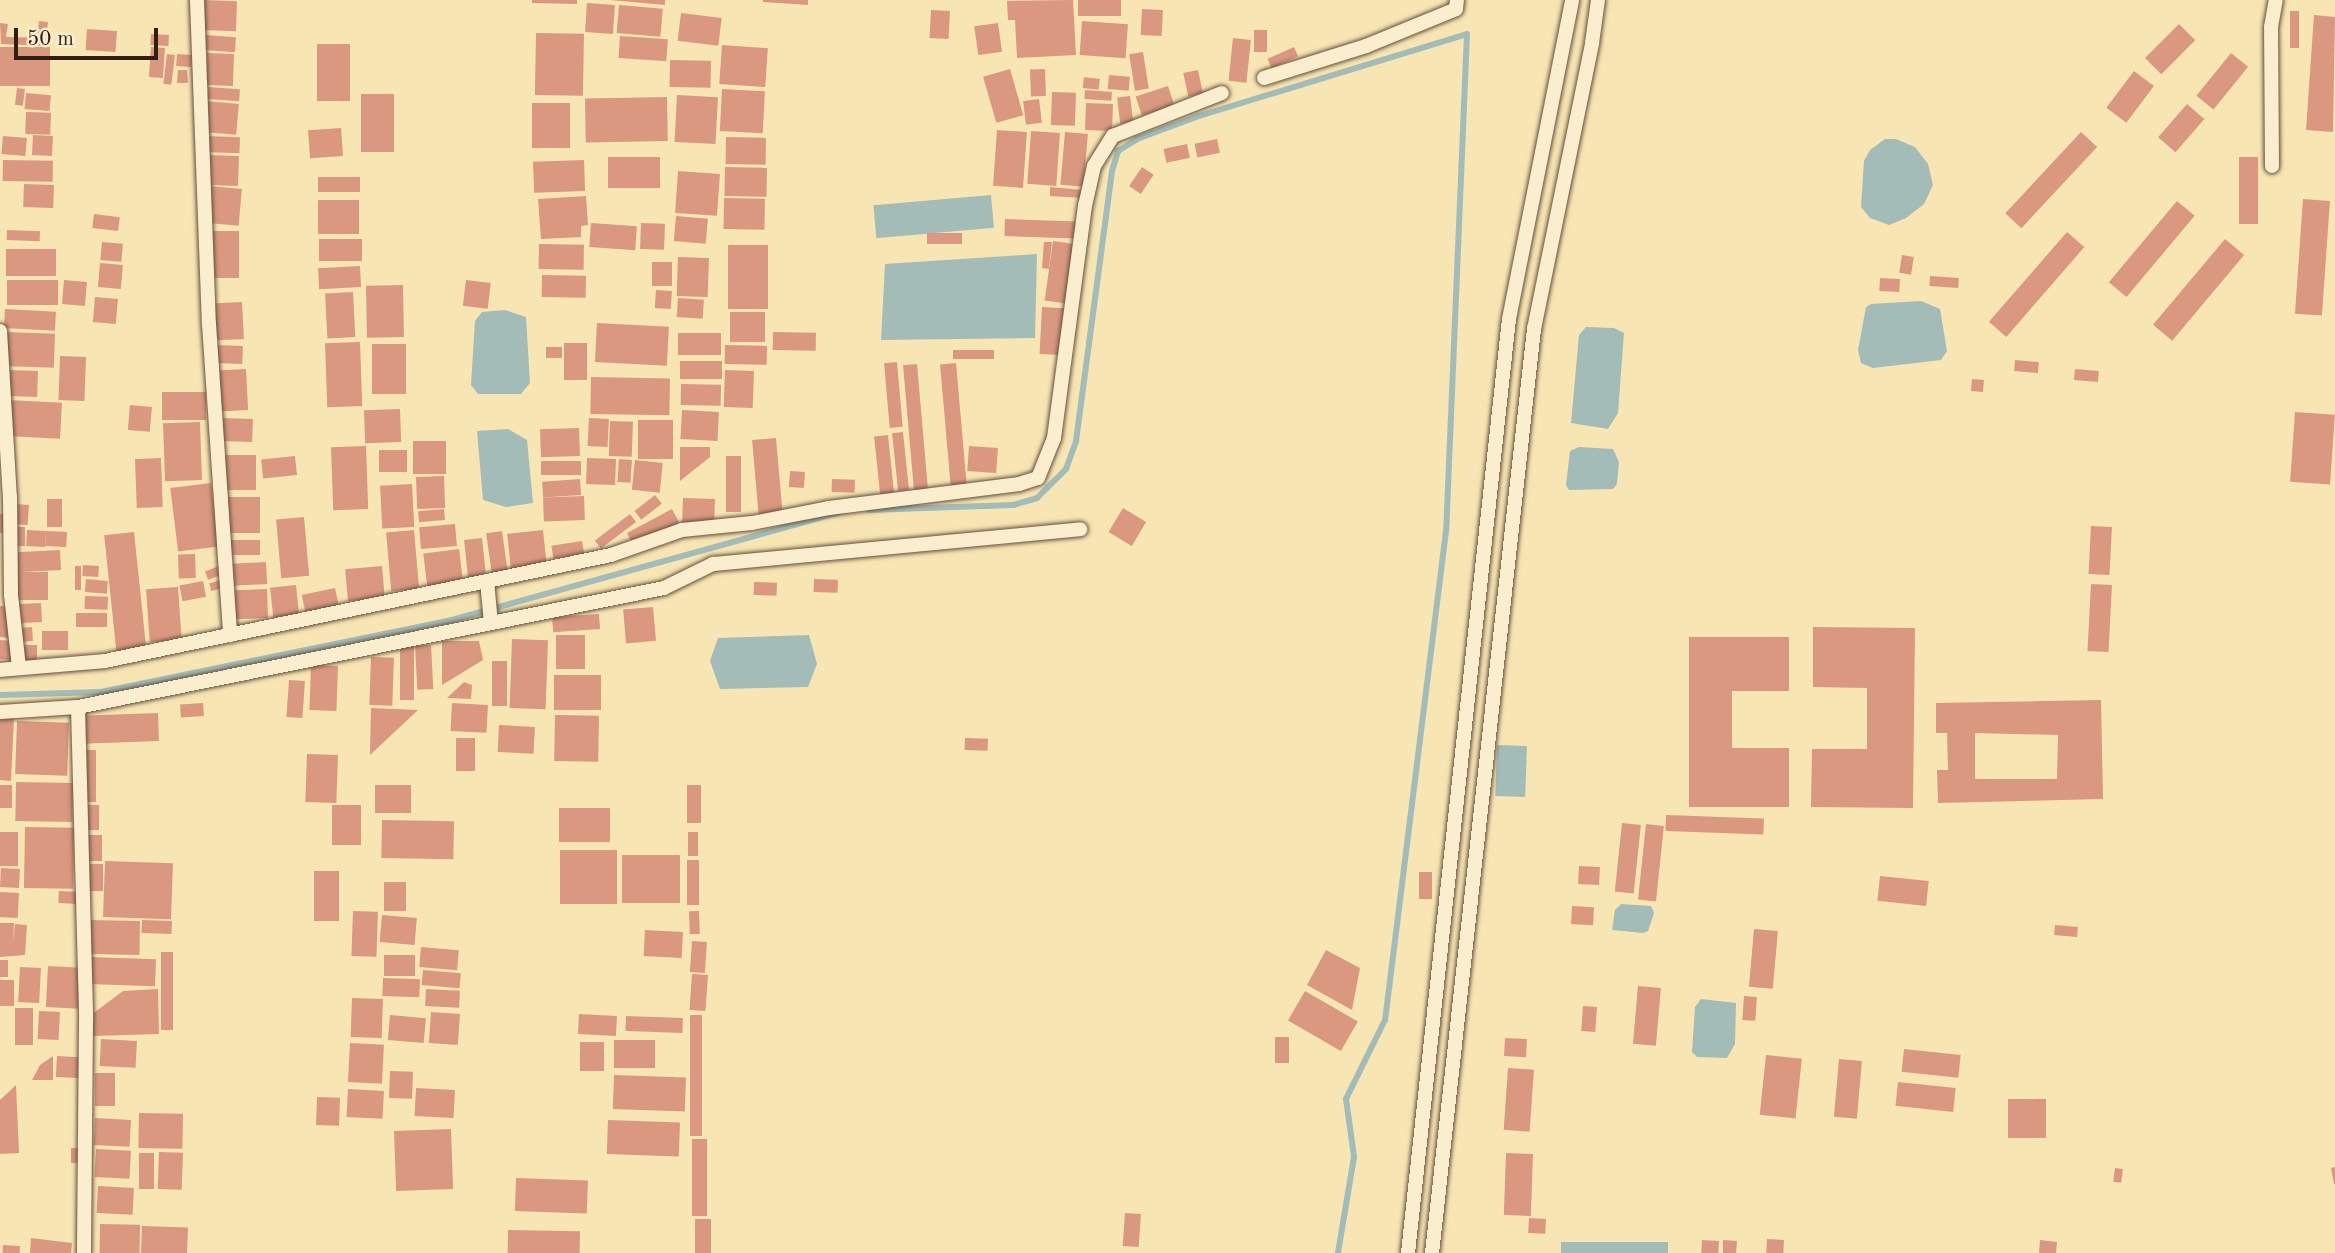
<!DOCTYPE html>
<html>
<head>
<meta charset="utf-8">
<style>
  body { margin:0 }
  #map { position:relative; width:2335px; height:1253px; overflow:hidden; background:#f8e5b4; font-family:"Old Standard TT",serif }
  div>[style] { position:absolute }
  [style*='--x'] { left:calc(var(--x)*1px); top:calc(var(--y)*1px); width:calc(var(--w)*1px); rotate:calc(var(--a)*1deg) }
  .water>* { inset:0; background:#a3bcb8; transform-origin:0 0 }
  .stream>* { height:6px; margin:-3px; padding:0 3px; transform-origin:3px; border-radius:3px; background:#a3bcb8 }
  .building>* { inset:0; background:#da9881; transform-origin:0 0 }
  .roads { filter:drop-shadow(0 0 2px #644f3a) drop-shadow(0 0 2px #644f3a) }
  .street>* { height:14px; margin:-7px; padding:0 7px; transform-origin:7px; border-radius:7px; background:#faeece }
  span { translate:-50% -50%; white-space:nowrap; text-align:center; line-height:1.15; -webkit-text-stroke:5px #faeece; paint-order:stroke }
  .scale { position:absolute; left:14px; top:28px; width:144px; height:32px; box-sizing:border-box; border:4px solid #321d11; border-top:0; padding-left:9px; font-size:21px; line-height:24px; white-space:nowrap; color:#321d11; -webkit-text-stroke:5px #faeece; paint-order:stroke }
</style>
</head>
<body>
<div id="map">
  <div class="water">
    <div style="clip-path:polygon(1885px 139px,1896px 139px,1915px 147px,1928px 164px,1933px 185px,1924px 204px,1906px 218px,1889px 225px,1870px 218px,1861px 207px,1864px 161px,1870px 150px)"></div>
    <div style="left:991px;top:195px;width:33px;height:118px;rotate:85deg"></div>
    <div style="clip-path:polygon(1037px 254px,1035px 338px,881px 340px,885px 264px)"></div>
    <div style="clip-path:polygon(1921px 301px,1940px 309px,1947px 351px,1941px 360px,1873px 368px,1861px 363px,1858px 350px,1866px 307px,1871px 304px)"></div>
    <div style="clip-path:polygon(505px 310px,526px 317px,530px 383px,521px 394px,478px 394px,471px 385px,475px 321px,482px 312px)"></div>
    <div style="clip-path:polygon(1586px 327px,1614px 328px,1624px 333px,1618px 413px,1608px 429px,1571px 423px,1579px 335px)"></div>
    <div style="clip-path:polygon(508px 429px,527px 440px,533px 503px,506px 507px,483px 500px,477px 431px)"></div>
    <div style="clip-path:polygon(1579px 447px,1613px 449px,1619px 462px,1617px 484px,1613px 489px,1569px 490px,1566px 485px,1570px 451px)"></div>
    <div style="clip-path:polygon(809px 635px,817px 664px,808px 687px,720px 689px,710px 661px,718px 638px)"></div>
    <div style="left:1497px;top:745px;width:30px;height:51px;rotate:2deg"></div>
    <div style="clip-path:polygon(1621px 904px,1651px 906px,1654px 913px,1648px 931px,1643px 933px,1612px 930px,1615px 910px)"></div>
    <div style="clip-path:polygon(1701px 999px,1736px 1003px,1735px 1044px,1727px 1058px,1697px 1057px,1692px 1052px,1695px 1007px)"></div>
    <div style="left:1561px;top:1242px;width:107px;height:11px"></div>
  </div>
  <div class="stream">
    <div style="--x:869;--y:510;--w:144;--a:-2"></div>
    <div style="--x:1013;--y:505;--w:25;--a:-16"></div>
    <div style="--x:1037;--y:498;--w:41;--a:-45"></div>
    <div style="--x:1066;--y:469;--w:30;--a:-70"></div>
    <div style="--x:1076;--y:441;--w:272;--a:-82.4"></div>
    <div style="--x:1112;--y:171;--w:21;--a:-73"></div>
    <div style="--x:1118;--y:151;--w:22;--a:-32"></div>
    <div style="--x:1137;--y:139;--w:66;--a:-20.4"></div>
    <div style="--x:1199;--y:116;--w:280;--a:-17"></div>
    <div style="--x:1467;--y:34;--w:497;--a:92.4"></div>
    <div style="--x:1446;--y:531;--w:493;--a:97.1"></div>
    <div style="--x:1385;--y:1020;--w:88;--a:116.3"></div>
    <div style="--x:1346;--y:1099;--w:59;--a:82.1"></div>
    <div style="--x:1354;--y:1157;--w:97;--a:99.5"></div>
    <div style="--x:0;--y:695;--w:101;--a:-1.7"></div>
    <div style="--x:101;--y:692;--w:354;--a:-11.6"></div>
    <div style="--x:448;--y:621;--w:408;--a:-15.5"></div>
  </div>
  <div class="building">
    <div style="left:204px;top:0;width:33px;height:30px;rotate:2deg"></div>
    <div style="clip-path:polygon(532px 0,577px 0,577px 4px,532px 3px)"></div>
    <div style="clip-path:polygon(610px 0,665px 0,665px 5px)"></div>
    <div style="clip-path:polygon(763px 0,808px 0,808px 5px,763px 2px)"></div>
    <div style="clip-path:polygon(1073px 0,1076px 55px,1017px 58px,1015px 20px,1008px 20px,1007px 1px)"></div>
    <div style="left:1078px;top:0;width:43px;height:16px"></div>
    <div style="left:587px;top:3px;width:28px;height:29px;rotate:4deg"></div>
    <div style="left:619px;top:5px;width:44px;height:28px;rotate:5deg"></div>
    <div style="left:1142px;top:9px;width:21px;height:26px;rotate:3deg"></div>
    <div style="left:931px;top:10px;width:19px;height:28px;rotate:3deg"></div>
    <div style="left:2290px;top:11px;width:9px;height:37px"></div>
    <div style="left:681px;top:13px;width:41px;height:28px;rotate:7deg"></div>
    <div style="clip-path:polygon(2314px 15px,2335px 17px,2333px 132px,2306px 130px)"></div>
    <div style="left:39px;top:21px;width:9px;height:14px;rotate:6deg"></div>
    <div style="left:1082px;top:21px;width:46px;height:34px;rotate:4deg"></div>
    <div style="clip-path:polygon(0 23px,8px 24px,6px 37px,49px 38px,49px 46px,1px 44px)"></div>
    <div style="left:998px;top:23px;width:29px;height:24px;rotate:82deg"></div>
    <div style="left:2179px;top:24px;width:23px;height:48px;rotate:45deg"></div>
    <div style="left:87px;top:29px;width:30px;height:21px;rotate:4deg"></div>
    <div style="left:1254px;top:30px;width:13px;height:22px"></div>
    <div style="left:536px;top:33px;width:48px;height:62px;rotate:1deg"></div>
    <div style="left:151px;top:34px;width:18px;height:11px;rotate:3deg"></div>
    <div style="left:205px;top:35px;width:31px;height:15px;rotate:4deg"></div>
    <div style="left:620px;top:36px;width:48px;height:22px;rotate:4deg"></div>
    <div style="left:1233px;top:38px;width:18px;height:43px;rotate:6deg"></div>
    <div style="left:317px;top:44px;width:33px;height:57px"></div>
    <div style="left:722px;top:45px;width:46px;height:39px;rotate:4deg"></div>
    <div style="left:0;top:47px;width:50px;height:39px"></div>
    <div style="left:151px;top:47px;width:14px;height:30px;rotate:4deg"></div>
    <div style="left:1294px;top:47px;width:10px;height:29px;rotate:66deg"></div>
    <div style="left:1143px;top:52px;width:37px;height:14px;rotate:81deg"></div>
    <div style="left:207px;top:53px;width:27px;height:32px;rotate:2deg"></div>
    <div style="left:2231px;top:53px;width:22px;height:55px;rotate:39deg"></div>
    <div style="left:167px;top:54px;width:8px;height:30px;rotate:7deg"></div>
    <div style="left:177px;top:54px;width:15px;height:12px;rotate:4deg"></div>
    <div style="left:670px;top:60px;width:41px;height:27px;rotate:1deg"></div>
    <div style="left:1010px;top:69px;width:48px;height:28px;rotate:74deg"></div>
    <div style="left:1045px;top:69px;width:27px;height:15px;rotate:88deg"></div>
    <div style="clip-path:polygon(178px 70px,187px 70px,188px 83px,177px 83px)"></div>
    <div style="left:1198px;top:70px;width:24px;height:15px;rotate:78deg"></div>
    <div style="left:2134px;top:71px;width:25px;height:46px;rotate:37deg"></div>
    <div style="left:1109px;top:75px;width:21px;height:14px;rotate:5deg"></div>
    <div style="left:1084px;top:77px;width:16px;height:11px;rotate:7deg"></div>
    <div style="left:1168px;top:86px;width:20px;height:34px;rotate:72deg"></div>
    <div style="left:208px;top:87px;width:32px;height:12px;rotate:4deg"></div>
    <div style="left:17px;top:88px;width:8px;height:17px;rotate:7deg"></div>
    <div style="left:722px;top:89px;width:43px;height:42px;rotate:3deg"></div>
    <div style="left:1085px;top:90px;width:27px;height:9px;rotate:4deg"></div>
    <div style="left:1052px;top:92px;width:24px;height:33px;rotate:2deg"></div>
    <div style="left:26px;top:93px;width:25px;height:16px;rotate:5deg"></div>
    <div style="left:361px;top:94px;width:33px;height:58px"></div>
    <div style="left:677px;top:95px;width:41px;height:47px;rotate:3deg"></div>
    <div style="left:1130px;top:96px;width:26px;height:13px;rotate:83deg"></div>
    <div style="left:667px;top:97px;width:44px;height:82px;rotate:89deg"></div>
    <div style="left:1039px;top:99px;width:24px;height:16px;rotate:83deg"></div>
    <div style="left:205px;top:101px;width:34px;height:31px;rotate:5deg"></div>
    <div style="left:532px;top:103px;width:38px;height:45px"></div>
    <div style="left:1086px;top:103px;width:27px;height:27px;rotate:2deg"></div>
    <div style="left:2187px;top:104px;width:23px;height:44px;rotate:41deg"></div>
    <div style="left:26px;top:112px;width:25px;height:22px;rotate:2deg"></div>
    <div style="left:341px;top:128px;width:28px;height:33px;rotate:86deg"></div>
    <div style="left:997px;top:130px;width:30px;height:56px;rotate:4deg"></div>
    <div style="left:1031px;top:131px;width:29px;height:53px;rotate:4deg"></div>
    <div style="left:1065px;top:132px;width:23px;height:53px;rotate:5deg"></div>
    <div style="left:2081px;top:132px;width:22px;height:111px;rotate:43deg"></div>
    <div style="left:33px;top:135px;width:20px;height:20px;rotate:3deg"></div>
    <div style="left:3px;top:136px;width:24px;height:18px;rotate:5deg"></div>
    <div style="left:206px;top:136px;width:34px;height:16px;rotate:2deg"></div>
    <div style="left:726px;top:137px;width:40px;height:27px;rotate:1deg"></div>
    <div style="left:1217px;top:139px;width:14px;height:23px;rotate:78deg"></div>
    <div style="left:1187px;top:144px;width:14px;height:24px;rotate:78deg"></div>
    <div style="left:207px;top:155px;width:32px;height:30px;rotate:2deg"></div>
    <div style="left:608px;top:157px;width:52px;height:31px"></div>
    <div style="left:2239px;top:157px;width:19px;height:67px"></div>
    <div style="left:3px;top:160px;width:50px;height:21px;rotate:1deg"></div>
    <div style="left:584px;top:160px;width:31px;height:51px;rotate:88deg"></div>
    <div style="left:725px;top:167px;width:42px;height:29px;rotate:1deg"></div>
    <div style="left:1142px;top:167px;width:14px;height:23px;rotate:34deg"></div>
    <div style="left:678px;top:171px;width:42px;height:42px;rotate:4deg"></div>
    <div style="left:360px;top:177px;width:15px;height:42px;rotate:90deg"></div>
    <div style="left:24px;top:184px;width:30px;height:23px;rotate:2deg"></div>
    <div style="left:209px;top:186px;width:33px;height:37px;rotate:5deg"></div>
    <div style="clip-path:polygon(1050px 187px,1083px 190px,1083px 198px,1050px 196px)"></div>
    <div style="clip-path:polygon(586px 196px,588px 225px,581px 226px,581px 237px,541px 239px,538px 199px)"></div>
    <div style="left:724px;top:198px;width:41px;height:31px;rotate:1deg"></div>
    <div style="left:2303px;top:199px;width:27px;height:115px;rotate:4deg"></div>
    <div style="left:318px;top:200px;width:41px;height:34px"></div>
    <div style="left:2177px;top:201px;width:23px;height:106px;rotate:40deg"></div>
    <div style="left:94px;top:214px;width:26px;height:14px;rotate:7deg"></div>
    <div style="left:676px;top:216px;width:32px;height:25px;rotate:5deg"></div>
    <div style="left:1005px;top:219px;width:72px;height:17px;rotate:2deg"></div>
    <div style="left:591px;top:223px;width:46px;height:24px;rotate:4deg"></div>
    <div style="left:641px;top:223px;width:24px;height:26px;rotate:2deg"></div>
    <div style="left:7px;top:230px;width:33px;height:10px;rotate:2deg"></div>
    <div style="left:207px;top:231px;width:32px;height:47px"></div>
    <div style="left:2067px;top:232px;width:23px;height:119px;rotate:41deg"></div>
    <div style="left:927px;top:233px;width:35px;height:11px"></div>
    <div style="left:319px;top:239px;width:43px;height:22px"></div>
    <div style="left:2225px;top:239px;width:25px;height:112px;rotate:40deg"></div>
    <div style="left:1053px;top:241px;width:22px;height:60px;rotate:8deg"></div>
    <div style="left:102px;top:242px;width:21px;height:18px;rotate:5deg"></div>
    <div style="clip-path:polygon(1044px 242px,1052px 242px,1049px 269px,1042px 268px)"></div>
    <div style="left:539px;top:244px;width:45px;height:25px;rotate:1deg"></div>
    <div style="left:728px;top:245px;width:40px;height:64px"></div>
    <div style="left:56px;top:249px;width:27px;height:50px;rotate:90deg"></div>
    <div style="left:1902px;top:255px;width:12px;height:18px;rotate:9deg"></div>
    <div style="left:678px;top:257px;width:31px;height:39px;rotate:2deg"></div>
    <div style="left:652px;top:262px;width:20px;height:24px"></div>
    <div style="left:100px;top:263px;width:23px;height:24px;rotate:5deg"></div>
    <div style="left:360px;top:266px;width:21px;height:42px;rotate:87deg"></div>
    <div style="left:542px;top:275px;width:44px;height:22px;rotate:1deg"></div>
    <div style="left:1930px;top:276px;width:29px;height:10px;rotate:4deg"></div>
    <div style="left:1880px;top:278px;width:20px;height:13px;rotate:3deg"></div>
    <div style="left:7px;top:280px;width:51px;height:25px"></div>
    <div style="left:64px;top:280px;width:23px;height:24px;rotate:5deg"></div>
    <div style="left:466px;top:280px;width:25px;height:26px;rotate:7deg"></div>
    <div style="left:403px;top:285px;width:52px;height:37px;rotate:89deg"></div>
    <div style="left:656px;top:290px;width:16px;height:18px;rotate:4deg"></div>
    <div style="left:353px;top:292px;width:45px;height:28px;rotate:87deg"></div>
    <div style="left:95px;top:297px;width:23px;height:25px;rotate:5deg"></div>
    <div style="left:678px;top:298px;width:26px;height:19px;rotate:4deg"></div>
    <div style="left:242px;top:302px;width:37px;height:30px;rotate:87deg"></div>
    <div style="left:1042px;top:307px;width:22px;height:47px;rotate:3deg"></div>
    <div style="left:5px;top:309px;width:51px;height:19px;rotate:3deg"></div>
    <div style="left:730px;top:312px;width:35px;height:30px"></div>
    <div style="left:597px;top:323px;width:72px;height:39px;rotate:3deg"></div>
    <div style="left:5px;top:332px;width:50px;height:34px;rotate:2deg"></div>
    <div style="left:773px;top:332px;width:43px;height:18px;rotate:1deg"></div>
    <div style="left:678px;top:333px;width:43px;height:22px"></div>
    <div style="left:360px;top:342px;width:64px;height:35px;rotate:88deg"></div>
    <div style="left:564px;top:343px;width:23px;height:37px"></div>
    <div style="left:372px;top:344px;width:34px;height:50px"></div>
    <div style="left:215px;top:345px;width:28px;height:18px;rotate:2deg"></div>
    <div style="left:725px;top:345px;width:42px;height:19px;rotate:1deg"></div>
    <div style="left:546px;top:347px;width:16px;height:11px"></div>
    <div style="left:953px;top:350px;width:41px;height:9px"></div>
    <div style="left:60px;top:356px;width:26px;height:44px;rotate:2deg"></div>
    <div style="left:2015px;top:360px;width:24px;height:11px;rotate:5deg"></div>
    <div style="left:680px;top:361px;width:42px;height:18px"></div>
    <div style="left:897px;top:362px;width:65px;height:13px;rotate:85deg"></div>
    <div style="left:956px;top:363px;width:122px;height:16px;rotate:85deg"></div>
    <div style="left:917px;top:364px;width:126px;height:14px;rotate:85deg"></div>
    <div style="left:246px;top:369px;width:41px;height:29px;rotate:87deg"></div>
    <div style="left:2075px;top:369px;width:24px;height:11px;rotate:5deg"></div>
    <div style="left:9px;top:370px;width:29px;height:26px;rotate:2deg"></div>
    <div style="left:725px;top:370px;width:29px;height:37px;rotate:2deg"></div>
    <div style="left:591px;top:377px;width:79px;height:37px;rotate:1deg"></div>
    <div style="left:1972px;top:379px;width:12px;height:12px;rotate:5deg"></div>
    <div style="left:681px;top:384px;width:40px;height:21px;rotate:1deg"></div>
    <div style="left:162px;top:392px;width:44px;height:28px"></div>
    <div style="left:8px;top:400px;width:54px;height:36px;rotate:3deg"></div>
    <div style="left:130px;top:405px;width:22px;height:25px;rotate:5deg"></div>
    <div style="left:400px;top:409px;width:33px;height:36px;rotate:88deg"></div>
    <div style="left:682px;top:410px;width:37px;height:29px;rotate:3deg"></div>
    <div style="left:2295px;top:412px;width:40px;height:70px;rotate:4deg"></div>
    <div style="left:221px;top:418px;width:32px;height:23px;rotate:2deg"></div>
    <div style="left:589px;top:418px;width:20px;height:28px;rotate:3deg"></div>
    <div style="left:638px;top:420px;width:35px;height:39px"></div>
    <div style="left:610px;top:421px;width:23px;height:35px;rotate:2deg"></div>
    <div style="left:200px;top:422px;width:58px;height:37px;rotate:88deg"></div>
    <div style="left:579px;top:428px;width:28px;height:39px;rotate:88deg"></div>
    <div style="left:903px;top:432px;width:58px;height:11px;rotate:84deg"></div>
    <div style="left:888px;top:435px;width:60px;height:14px;rotate:84deg"></div>
    <div style="left:776px;top:438px;width:75px;height:24px;rotate:85deg"></div>
    <div style="left:446px;top:441px;width:33px;height:33px;rotate:90deg"></div>
    <div style="left:366px;top:446px;width:63px;height:35px;rotate:88deg"></div>
    <div style="left:969px;top:446px;width:29px;height:25px;rotate:4deg"></div>
    <div style="clip-path:polygon(680px 447px,710px 447px,710px 457px,680px 481px)"></div>
    <div style="left:407px;top:450px;width:22px;height:28px;rotate:90deg"></div>
    <div style="left:222px;top:455px;width:34px;height:35px"></div>
    <div style="left:295px;top:456px;width:19px;height:34px;rotate:84deg"></div>
    <div style="left:726px;top:456px;width:15px;height:56px"></div>
    <div style="left:161px;top:458px;width:49px;height:26px;rotate:88deg"></div>
    <div style="left:587px;top:458px;width:29px;height:26px;rotate:2deg"></div>
    <div style="left:619px;top:459px;width:13px;height:23px;rotate:4deg"></div>
    <div style="left:635px;top:460px;width:28px;height:30px;rotate:6deg"></div>
    <div style="left:541px;top:461px;width:40px;height:14px"></div>
    <div style="left:790px;top:471px;width:15px;height:16px;rotate:4deg"></div>
    <div style="left:444px;top:476px;width:32px;height:28px;rotate:88deg"></div>
    <div style="left:580px;top:479px;width:16px;height:38px;rotate:86deg"></div>
    <div style="left:832px;top:479px;width:23px;height:13px;rotate:2deg"></div>
    <div style="left:211px;top:483px;width:64px;height:41px;rotate:83deg"></div>
    <div style="left:412px;top:484px;width:43px;height:32px;rotate:87deg"></div>
    <div style="left:655px;top:495px;width:11px;height:26px;rotate:52deg"></div>
    <div style="left:584px;top:496px;width:24px;height:41px;rotate:88deg"></div>
    <div style="left:224px;top:497px;width:36px;height:36px"></div>
    <div style="left:683px;top:498px;width:32px;height:24px;rotate:2deg"></div>
    <div style="left:47px;top:499px;width:15px;height:28px"></div>
    <div style="left:14px;top:504px;width:15px;height:20px;rotate:4deg"></div>
    <div style="left:1123px;top:508px;width:27px;height:28px;rotate:31deg"></div>
    <div style="left:444px;top:509px;width:11px;height:26px;rotate:85deg"></div>
    <div style="left:672px;top:509px;width:15px;height:51px;rotate:62deg"></div>
    <div style="clip-path:polygon(0 514px,7px 514px,6px 533px,0 533px)"></div>
    <div style="left:630px;top:514px;width:10px;height:44px;rotate:53deg"></div>
    <div style="left:304px;top:517px;width:59px;height:28px;rotate:85deg"></div>
    <div style="left:455px;top:524px;width:22px;height:36px;rotate:85deg"></div>
    <div style="left:2091px;top:526px;width:21px;height:48px;rotate:3deg"></div>
    <div style="left:13px;top:527px;width:12px;height:19px"></div>
    <div style="left:27px;top:530px;width:19px;height:16px;rotate:3deg"></div>
    <div style="left:414px;top:530px;width:59px;height:28px;rotate:85deg"></div>
    <div style="left:543px;top:530px;width:37px;height:36px;rotate:84deg"></div>
    <div style="left:46px;top:531px;width:21px;height:15px;rotate:3deg"></div>
    <div style="left:502px;top:531px;width:44px;height:16px;rotate:82deg"></div>
    <div style="left:134px;top:532px;width:120px;height:30px;rotate:84deg"></div>
    <div style="left:482px;top:538px;width:40px;height:18px;rotate:84deg"></div>
    <div style="left:260px;top:540px;width:15px;height:36px;rotate:90deg"></div>
    <div style="left:582px;top:541px;width:13px;height:31px;rotate:81deg"></div>
    <div style="left:459px;top:549px;width:35px;height:36px;rotate:83deg"></div>
    <div style="left:60px;top:550px;width:20px;height:49px;rotate:87deg"></div>
    <div style="left:195px;top:554px;width:24px;height:17px;rotate:88deg"></div>
    <div style="left:266px;top:562px;width:22px;height:34px;rotate:87deg"></div>
    <div style="left:83px;top:565px;width:16px;height:11px;rotate:4deg"></div>
    <div style="left:75px;top:566px;width:6px;height:24px"></div>
    <div style="left:219px;top:566px;width:9px;height:15px;rotate:69deg"></div>
    <div style="left:382px;top:566px;width:32px;height:37px;rotate:85deg"></div>
    <div style="left:48px;top:572px;width:28px;height:32px;rotate:90deg"></div>
    <div style="left:86px;top:579px;width:22px;height:13px;rotate:5deg"></div>
    <div style="left:814px;top:579px;width:24px;height:13px;rotate:2deg"></div>
    <div style="left:222px;top:580px;width:8px;height:13px;rotate:76deg"></div>
    <div style="left:203px;top:581px;width:16px;height:24px;rotate:79deg"></div>
    <div style="left:754px;top:582px;width:23px;height:13px;rotate:2deg"></div>
    <div style="left:2091px;top:584px;width:21px;height:67px;rotate:3deg"></div>
    <div style="left:296px;top:585px;width:30px;height:26px;rotate:84deg"></div>
    <div style="left:178px;top:587px;width:53px;height:32px;rotate:86deg"></div>
    <div style="left:335px;top:588px;width:19px;height:34px;rotate:78deg"></div>
    <div style="left:267px;top:589px;width:29px;height:35px;rotate:88deg"></div>
    <div style="left:85px;top:596px;width:23px;height:13px;rotate:2deg"></div>
    <div style="left:41px;top:603px;width:19px;height:24px;rotate:87deg"></div>
    <div style="clip-path:polygon(0 606px,11px 607px,8px 638px,0 637px)"></div>
    <div style="left:653px;top:607px;width:34px;height:30px;rotate:85deg"></div>
    <div style="left:76px;top:613px;width:31px;height:14px"></div>
    <div style="left:599px;top:614px;width:15px;height:47px;rotate:86deg"></div>
    <div style="left:32px;top:627px;width:14px;height:13px;rotate:86deg"></div>
    <div style="clip-path:polygon(1813px 627px,1915px 628px,1913px 808px,1811px 807px,1812px 749px,1867px 749px,1867px 688px,1813px 687px)"></div>
    <div style="left:42px;top:631px;width:26px;height:19px"></div>
    <div style="left:556px;top:635px;width:29px;height:34px"></div>
    <div style="clip-path:polygon(1689px 637px,1789px 637px,1789px 691px,1732px 691px,1732px 748px,1789px 748px,1789px 807px,1689px 807px)"></div>
    <div style="left:512px;top:639px;width:36px;height:69px;rotate:2deg"></div>
    <div style="left:0;top:640px;width:15px;height:19px;rotate:4deg"></div>
    <div style="clip-path:polygon(442px 641px,479px 641px,483px 660px,442px 685px)"></div>
    <div style="left:20px;top:645px;width:17px;height:16px"></div>
    <div style="left:431px;top:645px;width:44px;height:16px;rotate:87deg"></div>
    <div style="left:400px;top:646px;width:14px;height:54px"></div>
    <div style="left:371px;top:657px;width:23px;height:48px;rotate:2deg"></div>
    <div style="left:492px;top:661px;width:15px;height:45px"></div>
    <div style="left:311px;top:665px;width:27px;height:45px;rotate:2deg"></div>
    <div style="left:554px;top:675px;width:47px;height:35px"></div>
    <div style="left:289px;top:680px;width:16px;height:37px;rotate:4deg"></div>
    <div style="clip-path:polygon(464px 682px,472px 685px,471px 699px,447px 698px)"></div>
    <div style="clip-path:polygon(evenodd,2101px 700px,2103px 799px,1938px 803px,1937px 770px,1948px 770px,1947px 733px,1936px 733px,1936px 703px,2101px 700px,1975px 733px,2058px 735px,2057px 779px,1975px 779px,1975px 733px)"></div>
    <div style="left:203px;top:703px;width:13px;height:23px;rotate:86deg"></div>
    <div style="left:452px;top:703px;width:36px;height:28px;rotate:3deg"></div>
    <div style="clip-path:polygon(371px 708px,418px 710px,370px 755px)"></div>
    <div style="left:158px;top:713px;width:28px;height:77px;rotate:88deg"></div>
    <div style="left:555px;top:715px;width:44px;height:46px;rotate:1deg"></div>
    <div style="clip-path:polygon(0 717px,14px 717px,11px 781px,0 780px)"></div>
    <div style="left:17px;top:721px;width:52px;height:53px;rotate:2deg"></div>
    <div style="left:499px;top:725px;width:36px;height:27px;rotate:3deg"></div>
    <div style="left:456px;top:738px;width:19px;height:33px"></div>
    <div style="left:965px;top:738px;width:23px;height:12px;rotate:2deg"></div>
    <div style="left:83px;top:750px;width:13px;height:52px"></div>
    <div style="left:307px;top:754px;width:31px;height:48px;rotate:2deg"></div>
    <div style="left:16px;top:782px;width:57px;height:39px;rotate:1deg"></div>
    <div style="left:0;top:785px;width:12px;height:23px"></div>
    <div style="left:411px;top:785px;width:28px;height:36px;rotate:90deg"></div>
    <div style="left:687px;top:785px;width:14px;height:38px"></div>
    <div style="left:85px;top:805px;width:14px;height:25px"></div>
    <div style="left:332px;top:805px;width:29px;height:40px"></div>
    <div style="left:559px;top:808px;width:51px;height:34px"></div>
    <div style="left:1666px;top:815px;width:98px;height:16px;rotate:2deg"></div>
    <div style="left:382px;top:820px;width:72px;height:38px;rotate:1deg"></div>
    <div style="left:1622px;top:823px;width:19px;height:69px;rotate:6deg"></div>
    <div style="left:1646px;top:824px;width:18px;height:76px;rotate:6deg"></div>
    <div style="left:25px;top:827px;width:49px;height:61px;rotate:1deg"></div>
    <div style="left:0;top:832px;width:18px;height:34px"></div>
    <div style="left:698px;top:832px;width:24px;height:10px;rotate:90deg"></div>
    <div style="left:86px;top:835px;width:16px;height:26px"></div>
    <div style="left:560px;top:850px;width:57px;height:54px"></div>
    <div style="left:622px;top:855px;width:58px;height:48px"></div>
    <div style="left:687px;top:860px;width:12px;height:45px"></div>
    <div style="left:105px;top:861px;width:68px;height:56px;rotate:2deg"></div>
    <div style="left:87px;top:864px;width:16px;height:27px"></div>
    <div style="left:1579px;top:866px;width:21px;height:18px;rotate:3deg"></div>
    <div style="left:1px;top:868px;width:19px;height:19px;rotate:3deg"></div>
    <div style="left:314px;top:871px;width:25px;height:50px"></div>
    <div style="left:1419px;top:872px;width:13px;height:27px"></div>
    <div style="left:1880px;top:876px;width:49px;height:25px;rotate:6deg"></div>
    <div style="left:384px;top:882px;width:22px;height:29px"></div>
    <div style="left:59px;top:891px;width:20px;height:12px;rotate:3deg"></div>
    <div style="left:0;top:892px;width:19px;height:25px;rotate:3deg"></div>
    <div style="left:1572px;top:906px;width:22px;height:18px;rotate:3deg"></div>
    <div style="left:353px;top:911px;width:25px;height:45px;rotate:2deg"></div>
    <div style="left:699px;top:911px;width:23px;height:10px;rotate:88deg"></div>
    <div style="left:382px;top:915px;width:35px;height:27px;rotate:5deg"></div>
    <div style="left:89px;top:920px;width:51px;height:34px;rotate:1deg"></div>
    <div style="left:142px;top:920px;width:30px;height:13px;rotate:2deg"></div>
    <div style="clip-path:polygon(0 923px,14px 923px,13px 943px,15px 924px,27px 925px,25px 955px,0 957px)"></div>
    <div style="left:2055px;top:925px;width:23px;height:10px;rotate:5deg"></div>
    <div style="left:1754px;top:929px;width:24px;height:58px;rotate:5deg"></div>
    <div style="left:645px;top:930px;width:38px;height:26px;rotate:3deg"></div>
    <div style="left:692px;top:941px;width:15px;height:31px;rotate:4deg"></div>
    <div style="left:421px;top:947px;width:38px;height:20px;rotate:5deg"></div>
    <div style="clip-path:polygon(1326px 950px,1360px 968px,1352px 1010px,1307px 985px)"></div>
    <div style="left:161px;top:952px;width:12px;height:78px"></div>
    <div style="left:384px;top:955px;width:31px;height:21px"></div>
    <div style="left:90px;top:957px;width:66px;height:27px;rotate:2deg"></div>
    <div style="left:0;top:960px;width:8px;height:17px"></div>
    <div style="left:48px;top:966px;width:33px;height:41px;rotate:3deg"></div>
    <div style="left:20px;top:967px;width:21px;height:35px;rotate:3deg"></div>
    <div style="left:423px;top:970px;width:38px;height:15px;rotate:5deg"></div>
    <div style="left:692px;top:974px;width:16px;height:36px;rotate:4deg"></div>
    <div style="left:383px;top:978px;width:37px;height:18px;rotate:2deg"></div>
    <div style="left:0;top:980px;width:14px;height:26px"></div>
    <div style="left:1638px;top:986px;width:23px;height:58px;rotate:5deg"></div>
    <div style="clip-path:polygon(158px 989px,159px 1034px,93px 1036px,91px 1015px,123px 991px)"></div>
    <div style="left:426px;top:989px;width:34px;height:17px;rotate:3deg"></div>
    <div style="left:1305px;top:991px;width:61px;height:34px;rotate:30deg"></div>
    <div style="left:1744px;top:996px;width:13px;height:24px;rotate:4deg"></div>
    <div style="left:352px;top:998px;width:31px;height:39px;rotate:2deg"></div>
    <div style="left:1583px;top:1006px;width:14px;height:25px;rotate:4deg"></div>
    <div style="left:15px;top:1008px;width:18px;height:37px"></div>
    <div style="left:39px;top:1011px;width:21px;height:28px;rotate:3deg"></div>
    <div style="left:431px;top:1012px;width:29px;height:31px;rotate:4deg"></div>
    <div style="left:579px;top:1014px;width:38px;height:20px;rotate:3deg"></div>
    <div style="left:390px;top:1015px;width:36px;height:25px;rotate:5deg"></div>
    <div style="left:690px;top:1015px;width:12px;height:121px"></div>
    <div style="left:626px;top:1016px;width:57px;height:15px;rotate:2deg"></div>
    <div style="left:1275px;top:1037px;width:14px;height:26px"></div>
    <div style="left:1505px;top:1038px;width:22px;height:18px;rotate:3deg"></div>
    <div style="left:101px;top:1039px;width:36px;height:27px;rotate:3deg"></div>
    <div style="left:614px;top:1040px;width:41px;height:28px"></div>
    <div style="left:580px;top:1042px;width:24px;height:29px"></div>
    <div style="left:350px;top:1043px;width:34px;height:39px;rotate:3deg"></div>
    <div style="left:1904px;top:1049px;width:57px;height:23px;rotate:6deg"></div>
    <div style="left:1766px;top:1055px;width:36px;height:60px;rotate:6deg"></div>
    <div style="clip-path:polygon(53px 1056px,53px 1080px,32px 1080px,40px 1065px)"></div>
    <div style="left:57px;top:1056px;width:22px;height:21px;rotate:3deg"></div>
    <div style="left:1839px;top:1059px;width:23px;height:58px;rotate:5deg"></div>
    <div style="left:1508px;top:1068px;width:26px;height:62px;rotate:4deg"></div>
    <div style="left:390px;top:1071px;width:23px;height:27px;rotate:2deg"></div>
    <div style="left:95px;top:1073px;width:20px;height:33px"></div>
    <div style="left:614px;top:1075px;width:72px;height:34px;rotate:2deg"></div>
    <div style="left:1898px;top:1082px;width:58px;height:24px;rotate:6deg"></div>
    <div style="clip-path:polygon(16px 1085px,19px 1153px,0 1154px,0 1100px)"></div>
    <div style="left:416px;top:1088px;width:39px;height:28px;rotate:3deg"></div>
    <div style="left:348px;top:1089px;width:36px;height:28px;rotate:3deg"></div>
    <div style="left:317px;top:1097px;width:23px;height:28px;rotate:2deg"></div>
    <div style="left:2008px;top:1099px;width:38px;height:39px"></div>
    <div style="left:139px;top:1113px;width:44px;height:35px;rotate:1deg"></div>
    <div style="left:95px;top:1118px;width:36px;height:27px;rotate:3deg"></div>
    <div style="left:608px;top:1120px;width:72px;height:34px;rotate:2deg"></div>
    <div style="left:451px;top:1129px;width:60px;height:57px;rotate:88deg"></div>
    <div style="left:692px;top:1139px;width:15px;height:77px"></div>
    <div style="left:71px;top:1148px;width:15px;height:15px"></div>
    <div style="left:96px;top:1149px;width:35px;height:28px;rotate:3deg"></div>
    <div style="left:159px;top:1152px;width:24px;height:37px;rotate:2deg"></div>
    <div style="left:139px;top:1153px;width:15px;height:36px"></div>
    <div style="left:1506px;top:1153px;width:27px;height:62px;rotate:2deg"></div>
    <div style="clip-path:polygon(2335px 1167px,2335px 1184px,2334px 1184px,2331px 1168px)"></div>
    <div style="left:2115px;top:1168px;width:8px;height:14px;rotate:7deg"></div>
    <div style="left:516px;top:1178px;width:72px;height:33px;rotate:2deg"></div>
    <div style="left:98px;top:1186px;width:36px;height:27px;rotate:3deg"></div>
    <div style="left:1125px;top:1213px;width:16px;height:33px;rotate:4deg"></div>
    <div style="left:1529px;top:1218px;width:17px;height:15px;rotate:3deg"></div>
    <div style="left:695px;top:1219px;width:16px;height:34px"></div>
    <div style="left:100px;top:1224px;width:40px;height:29px;rotate:1deg"></div>
    <div style="left:142px;top:1226px;width:46px;height:27px;rotate:2deg"></div>
    <div style="left:508px;top:1230px;width:72px;height:23px;rotate:1deg"></div>
    <div style="clip-path:polygon(31px 1238px,72px 1243px,71px 1253px,30px 1253px)"></div>
    <div style="left:1767px;top:1239px;width:17px;height:14px;rotate:3deg"></div>
    <div style="left:1702px;top:1240px;width:17px;height:13px;rotate:3deg"></div>
    <div style="clip-path:polygon(1723px 1240px,1737px 1241px,1736px 1253px,1723px 1253px)"></div>
    <div style="clip-path:polygon(2040px 1240px,2057px 1242px,2056px 1253px,2039px 1253px)"></div>
    <div style="left:3px;top:1245px;width:17px;height:8px;rotate:3deg"></div>
  </div>
  <div class="roads">
    <div class="street">
      <div style="--x:197;--y:0;--w:324;--a:87.9"></div>
      <div style="--x:209;--y:324;--w:312;--a:86.1"></div>
      <div style="--x:1264;--y:78;--w:107;--a:-17.4"></div>
      <div style="--x:1366;--y:46;--w:97;--a:-22.3"></div>
      <div style="--x:1456;--y:9;--w:9;--a:-84"></div>
      <div style="--x:2272;--y:166;--w:139;--a:-90.4"></div>
      <div style="--x:2271;--y:27;--w:27;--a:-80"></div>
      <div style="--x:0;--y:331;--w:166;--a:86.6"></div>
      <div style="--x:10;--y:497;--w:98;--a:89.4"></div>
      <div style="--x:11;--y:595;--w:73;--a:83.7"></div>
      <div style="--x:487;--y:581;--w:42;--a:84.6"></div>
      <div style="--x:0;--y:670;--w:105;--a:-4.9"></div>
      <div style="--x:105;--y:661;--w:517;--a:-11.83"></div>
      <div style="--x:611;--y:555;--w:75;--a:-19.4"></div>
      <div style="--x:682;--y:530;--w:70;--a:-5.7"></div>
      <div style="--x:752;--y:523;--w:78;--a:-11"></div>
      <div style="--x:829;--y:508;--w:192;--a:-7.2"></div>
      <div style="--x:1019;--y:484;--w:20;--a:-18"></div>
      <div style="--x:1038;--y:478;--w:43;--a:-68.2"></div>
      <div style="--x:1054;--y:438;--w:234;--a:-82.4"></div>
      <div style="--x:1085;--y:206;--w:41;--a:-77.3"></div>
      <div style="--x:1094;--y:166;--w:36;--a:-58"></div>
      <div style="--x:1113;--y:136;--w:117;--a:-21.5"></div>
      <div style="--x:78;--y:707;--w:314;--a:88.5"></div>
      <div style="--x:86;--y:1021;--w:232;--a:90.5"></div>
      <div style="--x:0;--y:712;--w:78;--a:-3.7"></div>
      <div style="--x:78;--y:707;--w:598;--a:-11.48"></div>
      <div style="--x:664;--y:588;--w:55;--a:-26.1"></div>
      <div style="--x:713;--y:564;--w:369;--a:-5.4"></div>
      <div style="--x:1408;--y:1253;--w:939;--a:-83.83"></div>
      <div style="--x:1509;--y:319;--w:325;--a:-78.8"></div>
      <div style="--x:1432;--y:1253;--w:930;--a:-83.7"></div>
      <div style="--x:1534;--y:329;--w:292;--a:-78.5"></div>
      <div style="--x:1592;--y:43;--w:43;--a:-82.1"></div>
    </div>
  </div>
  <div class="scale">50 m</div>
</div>
</body>
</html>
